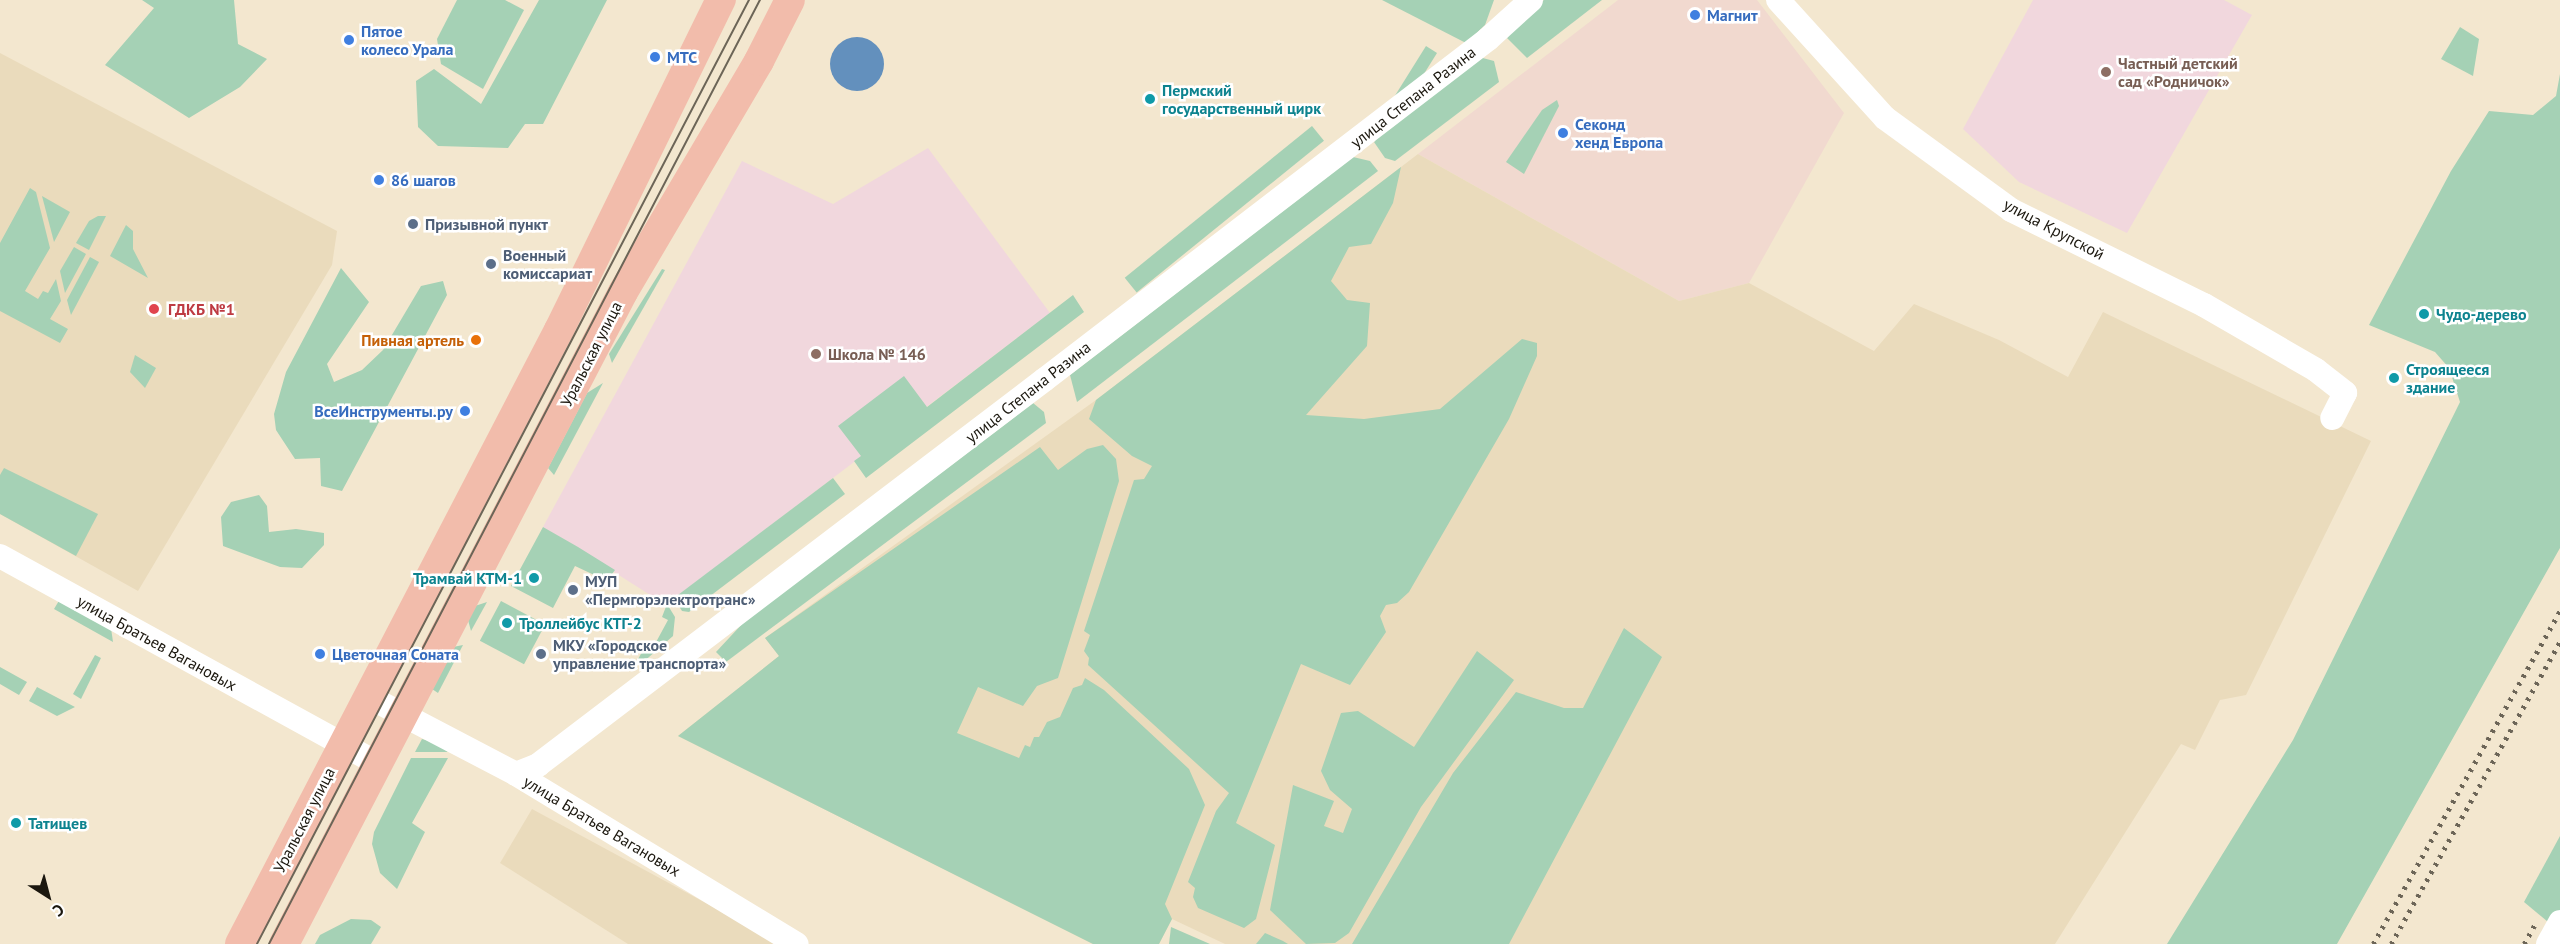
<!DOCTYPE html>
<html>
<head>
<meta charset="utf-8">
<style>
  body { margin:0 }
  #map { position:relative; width:2560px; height:944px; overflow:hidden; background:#f3e7cf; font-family:"PT Sans",sans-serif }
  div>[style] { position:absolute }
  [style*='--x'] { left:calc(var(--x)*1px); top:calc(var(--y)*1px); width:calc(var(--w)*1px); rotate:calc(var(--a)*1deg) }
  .commercial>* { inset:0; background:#f1d9cf }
  .built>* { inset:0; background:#eadbbc }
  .education>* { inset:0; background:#f1d7dd }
  .green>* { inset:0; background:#a5d1b5; transform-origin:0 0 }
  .water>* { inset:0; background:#6390bd }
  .round { border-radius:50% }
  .minor>* { height:24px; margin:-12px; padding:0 12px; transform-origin:12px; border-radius:12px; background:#fff }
  .major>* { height:30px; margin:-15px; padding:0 15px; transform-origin:15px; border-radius:15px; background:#f2bcab }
  .tram>* { height:1.5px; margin:-0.75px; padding:0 0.75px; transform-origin:0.75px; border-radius:0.75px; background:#6c6557 }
  .rail>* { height:4.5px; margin-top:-2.25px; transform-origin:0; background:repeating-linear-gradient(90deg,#6c6557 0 3px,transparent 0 9px) }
  .dots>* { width:16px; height:16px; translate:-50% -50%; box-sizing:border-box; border:3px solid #fff; border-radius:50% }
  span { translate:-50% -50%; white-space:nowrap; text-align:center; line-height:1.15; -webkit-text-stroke:5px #fff; paint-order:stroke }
  .shop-label { font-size:16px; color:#366cbe; font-weight:700 }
  .left { translate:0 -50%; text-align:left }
  .right { translate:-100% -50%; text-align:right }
  .education-label { font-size:16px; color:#785e54; font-weight:700 }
  .culture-label { font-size:16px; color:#0d838f; font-weight:700 }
  .street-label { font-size:16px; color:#1b170e }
  .service-label { font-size:16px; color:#4e5e75; font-weight:700 }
  .health-label { font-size:16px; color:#be3a42; font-weight:700 }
  .food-label { font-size:16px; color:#c56008; font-weight:700 }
  .north { position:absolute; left:18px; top:866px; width:60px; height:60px; -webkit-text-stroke:4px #fff; paint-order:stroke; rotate:144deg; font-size:16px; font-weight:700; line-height:24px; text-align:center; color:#1b170e }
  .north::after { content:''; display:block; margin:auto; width:21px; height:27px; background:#1b170e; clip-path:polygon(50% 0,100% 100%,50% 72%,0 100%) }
</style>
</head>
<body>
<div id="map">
  <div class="commercial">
    <div style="clip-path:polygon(1618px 0,1757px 0,1844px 113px,1749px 283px,1679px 301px,1418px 154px)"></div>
  </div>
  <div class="built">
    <div style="clip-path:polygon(0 53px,337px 231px,332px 265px,138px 591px,0 514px)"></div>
    <div style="clip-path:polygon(1418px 154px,1679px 301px,1749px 283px,1874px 351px,1914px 304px,1999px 340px,2068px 377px,2103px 312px,2371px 441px,2246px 695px,2220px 700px,2195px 750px,2181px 744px,2055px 944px,1225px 944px,1172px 919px,1159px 944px,1093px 944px,678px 736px,779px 656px,765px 638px,1096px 400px)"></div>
    <div style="clip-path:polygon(532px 809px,767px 936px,780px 944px,628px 944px,500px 863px)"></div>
  </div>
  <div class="education">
    <div style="clip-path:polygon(2033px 0,2224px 0,2252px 15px,2127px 233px,2019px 182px,1963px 129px)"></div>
    <div style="clip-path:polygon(928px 148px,1050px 313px,666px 605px,543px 527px,742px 161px,833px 204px)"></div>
  </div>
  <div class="green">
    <div style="clip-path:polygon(142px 0,234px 0,238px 44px,267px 59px,240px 87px,189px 118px,105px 65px,154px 8px)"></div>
    <div style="clip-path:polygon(457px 0,505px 0,524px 10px,483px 89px,441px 64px,437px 39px)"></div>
    <div style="clip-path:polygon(539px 0,607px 0,543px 124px,525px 124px,508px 148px,438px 146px,418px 127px,416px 81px,434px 69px,481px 104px)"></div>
    <div style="clip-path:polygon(1382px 0,1494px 0,1485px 25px,1466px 43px)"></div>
    <div style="clip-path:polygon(1544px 0,1602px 0,1527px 58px,1507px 38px,1526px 13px)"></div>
    <div style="clip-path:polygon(2460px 27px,2479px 39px,2473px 76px,2441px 59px)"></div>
    <div style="left:1426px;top:46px;width:13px;height:107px;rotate:32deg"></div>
    <div style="clip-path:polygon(1479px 57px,1494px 61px,1499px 82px,1395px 161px,1385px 158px,1374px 142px)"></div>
    <div style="clip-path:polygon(2560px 74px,2560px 548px,2337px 944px,2167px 944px,2293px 740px,2460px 402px,2449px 368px,2435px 352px,2369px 325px,2451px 171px,2489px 111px,2533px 115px,2556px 96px)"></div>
    <div style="clip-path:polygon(1557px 100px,1559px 106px,1524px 174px,1506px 162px,1542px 110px)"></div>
    <div style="left:1312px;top:126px;width:19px;height:241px;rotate:51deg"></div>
    <div style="clip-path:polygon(1353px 157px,1370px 161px,1378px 171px,1077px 402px,1070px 375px)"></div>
    <div style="clip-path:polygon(1401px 167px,1393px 203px,1371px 244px,1349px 247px,1331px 281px,1347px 300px,1370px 303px,1367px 346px,1306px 415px,1364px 419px,1440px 409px,1522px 339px,1537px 343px,1537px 356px,1509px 419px,1409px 592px,1397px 603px,1386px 605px,1380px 616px,1386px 632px,1350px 685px,1301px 664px,1236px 823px,1275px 845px,1256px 919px,1244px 928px,1198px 908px,1193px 897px,1195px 888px,1188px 882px,1216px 811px,1229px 793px,1088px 665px,1089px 658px,1084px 651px,1090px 635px,1084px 631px,1134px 480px,1144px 479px,1152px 466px,1132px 456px,1089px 419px,1096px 400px)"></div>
    <div style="clip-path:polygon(30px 188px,36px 192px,50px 248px,25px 291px,38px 299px,43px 291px,48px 293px,56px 279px,61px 301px,50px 319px,68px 329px,60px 343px,0 311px,0 243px)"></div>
    <div style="clip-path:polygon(42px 196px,70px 212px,54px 242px)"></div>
    <div style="clip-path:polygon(98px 216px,106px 216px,89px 250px,76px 243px,89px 221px)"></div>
    <div style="clip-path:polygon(126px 225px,133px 231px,133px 249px,148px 278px,110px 256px)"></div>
    <div style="clip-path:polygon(74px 247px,86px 254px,65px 293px,60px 271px)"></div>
    <div style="clip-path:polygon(90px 257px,99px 262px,71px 315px,67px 300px)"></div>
    <div style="clip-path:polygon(341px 268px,369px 302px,327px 364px,334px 382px,362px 370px,383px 350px,421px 286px,443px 281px,447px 295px,342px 491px,321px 486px,320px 458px,295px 459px,276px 430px,274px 414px,286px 372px)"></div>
    <div style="clip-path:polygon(662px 269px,665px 270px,612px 363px,609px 354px)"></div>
    <div style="clip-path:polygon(1073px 295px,1084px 312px,866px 478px,854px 461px,861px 456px,838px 426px,904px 376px,927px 407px)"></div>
    <div style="clip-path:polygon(135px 355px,156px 368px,145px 388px,130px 372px)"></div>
    <div style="clip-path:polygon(603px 383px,554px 475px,548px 468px,587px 393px)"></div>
    <div style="clip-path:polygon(1033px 403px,1044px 412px,1046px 423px,726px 662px,716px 652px,743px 623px)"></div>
    <div style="clip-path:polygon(1103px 445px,1116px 459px,1119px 481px,1058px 678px,1037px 686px,1023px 706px,978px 687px,957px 733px,1019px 758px,1025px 745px,1030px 747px,1034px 737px,1039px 737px,1047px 722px,1060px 717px,1073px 688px,1082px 685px,1085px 678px,1104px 690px,1189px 769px,1205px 805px,1165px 904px,1172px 919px,1159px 944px,1093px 944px,678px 736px,779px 656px,765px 638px,1040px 447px,1058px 470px,1087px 449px)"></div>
    <div style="clip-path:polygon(4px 468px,98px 514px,76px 556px,0 514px,0 475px)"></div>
    <div style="clip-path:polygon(833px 478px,845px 494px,689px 612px,682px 611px,674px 598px)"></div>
    <div style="clip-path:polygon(259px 495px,267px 506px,269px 532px,296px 529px,324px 533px,324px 545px,302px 568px,280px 567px,223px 546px,221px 517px,231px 502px)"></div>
    <div style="clip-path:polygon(543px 527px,578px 547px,615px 570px,607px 581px,575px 566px,553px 608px,511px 586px)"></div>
    <div style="clip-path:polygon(60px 599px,111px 628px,113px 642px,54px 609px)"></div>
    <div style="left:501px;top:601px;width:50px;height:45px;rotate:28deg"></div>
    <div style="clip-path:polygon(487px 602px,471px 631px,468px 620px,475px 606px)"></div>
    <div style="clip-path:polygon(667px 604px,675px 617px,673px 636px,641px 664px,637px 661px,648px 641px,655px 644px,668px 620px,662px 617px)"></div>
    <div style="clip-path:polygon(1624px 628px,1662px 657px,1509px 944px,1352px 944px,1453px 773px,1516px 692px,1564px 708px,1583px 708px)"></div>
    <div style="clip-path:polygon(463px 645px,438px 693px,432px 689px,453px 647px)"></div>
    <div style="clip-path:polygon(1477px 651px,1514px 680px,1421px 807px,1349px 933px,1335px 943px,1306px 944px,1270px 910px,1293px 785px,1334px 801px,1324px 826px,1343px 833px,1352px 809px,1330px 790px,1321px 771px,1341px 713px,1358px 711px,1414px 747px)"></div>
    <div style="clip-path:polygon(95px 655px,101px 658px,81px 699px,73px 694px)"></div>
    <div style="clip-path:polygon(0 667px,27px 682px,19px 695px,0 684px)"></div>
    <div style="clip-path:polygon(37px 687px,75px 707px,57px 716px,29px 701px)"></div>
    <div style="clip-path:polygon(422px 739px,434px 742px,448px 752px,415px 752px)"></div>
    <div style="clip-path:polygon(411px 758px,448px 758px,412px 823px,425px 832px,397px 889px,380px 873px,372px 844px,374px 832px)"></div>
    <div style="clip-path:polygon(2560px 836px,2560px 932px,2524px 902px)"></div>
    <div style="clip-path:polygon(351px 919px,371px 920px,381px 927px,371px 944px,315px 944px,320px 935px)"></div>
    <div style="clip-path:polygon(1171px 927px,1210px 944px,1169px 944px)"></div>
    <div style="clip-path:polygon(1265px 933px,1283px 941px,1288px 944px,1256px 944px)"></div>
  </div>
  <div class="water">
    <div class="round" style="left:830px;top:37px;width:54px;height:54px"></div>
  </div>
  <div class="minor">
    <div style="--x:1778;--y:0;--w:159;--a:47.8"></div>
    <div style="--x:1885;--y:118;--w:156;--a:36.1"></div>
    <div style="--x:2011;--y:210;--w:215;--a:26.2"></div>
    <div style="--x:2204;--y:305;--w:129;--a:30.1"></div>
    <div style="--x:2316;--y:370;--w:37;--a:38"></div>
    <div style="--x:2345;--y:393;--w:28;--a:117"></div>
    <div style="--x:0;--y:556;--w:431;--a:28.8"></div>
    <div style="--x:369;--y:697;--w:166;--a:27.6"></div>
    <div style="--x:516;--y:774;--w:328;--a:31.2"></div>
    <div style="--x:516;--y:774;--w:24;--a:-22"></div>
    <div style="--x:538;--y:765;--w:636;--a:-37.27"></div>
    <div style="--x:1044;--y:380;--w:560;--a:-37.52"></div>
    <div style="--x:1488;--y:39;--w:58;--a:-42.2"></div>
    <div style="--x:2548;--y:944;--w:25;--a:-61"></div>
  </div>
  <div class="major">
    <div style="--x:240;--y:944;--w:692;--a:-62.55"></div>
    <div style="--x:559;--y:330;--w:368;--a:-63.9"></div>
    <div style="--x:284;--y:944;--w:735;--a:-62.53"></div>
    <div style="--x:623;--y:292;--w:268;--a:-59.5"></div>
    <div style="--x:759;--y:61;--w:68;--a:-63.1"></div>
  </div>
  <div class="tram">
    <div style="--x:257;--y:944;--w:1065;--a:-62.47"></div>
    <div style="--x:269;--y:944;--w:1064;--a:-62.52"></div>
  </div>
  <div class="rail">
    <div style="--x:2373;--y:944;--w:382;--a:-60.7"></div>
    <div style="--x:2391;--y:944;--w:346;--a:-60.8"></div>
    <div style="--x:2524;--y:944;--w:23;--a:-61"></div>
  </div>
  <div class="dots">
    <div style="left:1695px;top:15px;background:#3f7fe0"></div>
    <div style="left:349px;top:40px;background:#3f7fe0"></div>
    <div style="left:655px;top:57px;background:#3f7fe0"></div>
    <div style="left:2106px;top:72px;background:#8d6e63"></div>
    <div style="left:1150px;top:99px;background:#0f9aa8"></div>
    <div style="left:1563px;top:133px;background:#3f7fe0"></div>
    <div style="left:379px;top:180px;background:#3f7fe0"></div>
    <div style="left:413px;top:224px;background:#5c6f8a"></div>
    <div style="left:491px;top:264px;background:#5c6f8a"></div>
    <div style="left:154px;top:309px;background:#e0444e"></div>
    <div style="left:2424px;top:314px;background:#0f9aa8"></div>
    <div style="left:476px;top:340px;background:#e8710a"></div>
    <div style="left:816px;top:354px;background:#8d6e63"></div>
    <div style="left:2394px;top:378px;background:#0f9aa8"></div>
    <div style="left:465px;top:411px;background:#3f7fe0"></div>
    <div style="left:534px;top:578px;background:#0f9aa8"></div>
    <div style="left:573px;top:590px;background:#5c6f8a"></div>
    <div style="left:507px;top:623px;background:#0f9aa8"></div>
    <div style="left:320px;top:654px;background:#3f7fe0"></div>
    <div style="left:541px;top:654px;background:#5c6f8a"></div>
    <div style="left:16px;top:823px;background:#0f9aa8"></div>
  </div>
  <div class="shop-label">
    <span class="left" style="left:1707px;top:15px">Магнит</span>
    <span class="left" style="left:361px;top:40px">Пятое<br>колесо Урала</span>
    <span class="left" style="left:667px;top:57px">МТС</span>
    <span class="left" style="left:1575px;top:133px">Секонд<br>хенд Европа</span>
    <span class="left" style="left:391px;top:180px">86 шагов</span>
    <span class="right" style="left:453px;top:411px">ВсеИнструменты.ру</span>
    <span class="left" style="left:332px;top:654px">Цветочная Соната</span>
  </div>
  <div class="education-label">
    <span class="left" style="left:2118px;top:72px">Частный детский<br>сад «Родничок»</span>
    <span class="left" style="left:828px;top:354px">Школа № 146</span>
  </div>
  <div class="culture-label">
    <span class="left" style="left:1162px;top:99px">Пермский<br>государственный цирк</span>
    <span class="left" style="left:2436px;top:314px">Чудо-дерево</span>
    <span class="left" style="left:2406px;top:378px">Строящееся<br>здание</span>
    <span class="right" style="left:522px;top:578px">Трамвай КТМ-1</span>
    <span class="left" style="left:519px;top:623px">Троллейбус КТГ-2</span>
    <span class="left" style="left:28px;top:823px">Татищев</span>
  </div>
  <div class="street-label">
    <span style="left:1413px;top:97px;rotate:-38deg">улица Степана Разина</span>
    <span style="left:2054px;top:229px;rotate:28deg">улица Крупской</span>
    <span style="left:591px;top:354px;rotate:-63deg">Уральская улица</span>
    <span style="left:1028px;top:392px;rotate:-38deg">улица Степана Разина</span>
    <span style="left:157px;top:643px;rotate:29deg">улица Братьев Вагановых</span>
    <span style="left:304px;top:820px;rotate:-63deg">Уральская улица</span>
    <span style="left:602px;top:826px;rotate:31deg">улица Братьев Вагановых</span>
  </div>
  <div class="service-label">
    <span class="left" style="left:425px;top:224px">Призывной пункт</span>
    <span class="left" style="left:503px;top:264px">Военный<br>комиссариат</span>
    <span class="left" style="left:585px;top:590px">МУП<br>«Пермгорэлектротранс»</span>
    <span class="left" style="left:553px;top:654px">МКУ «Городское<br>управление транспорта»</span>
  </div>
  <div class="health-label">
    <span class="left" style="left:168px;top:309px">ГДКБ №1</span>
  </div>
  <div class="food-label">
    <span class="right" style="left:464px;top:340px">Пивная артель</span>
  </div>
  <div class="north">С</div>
</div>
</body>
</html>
